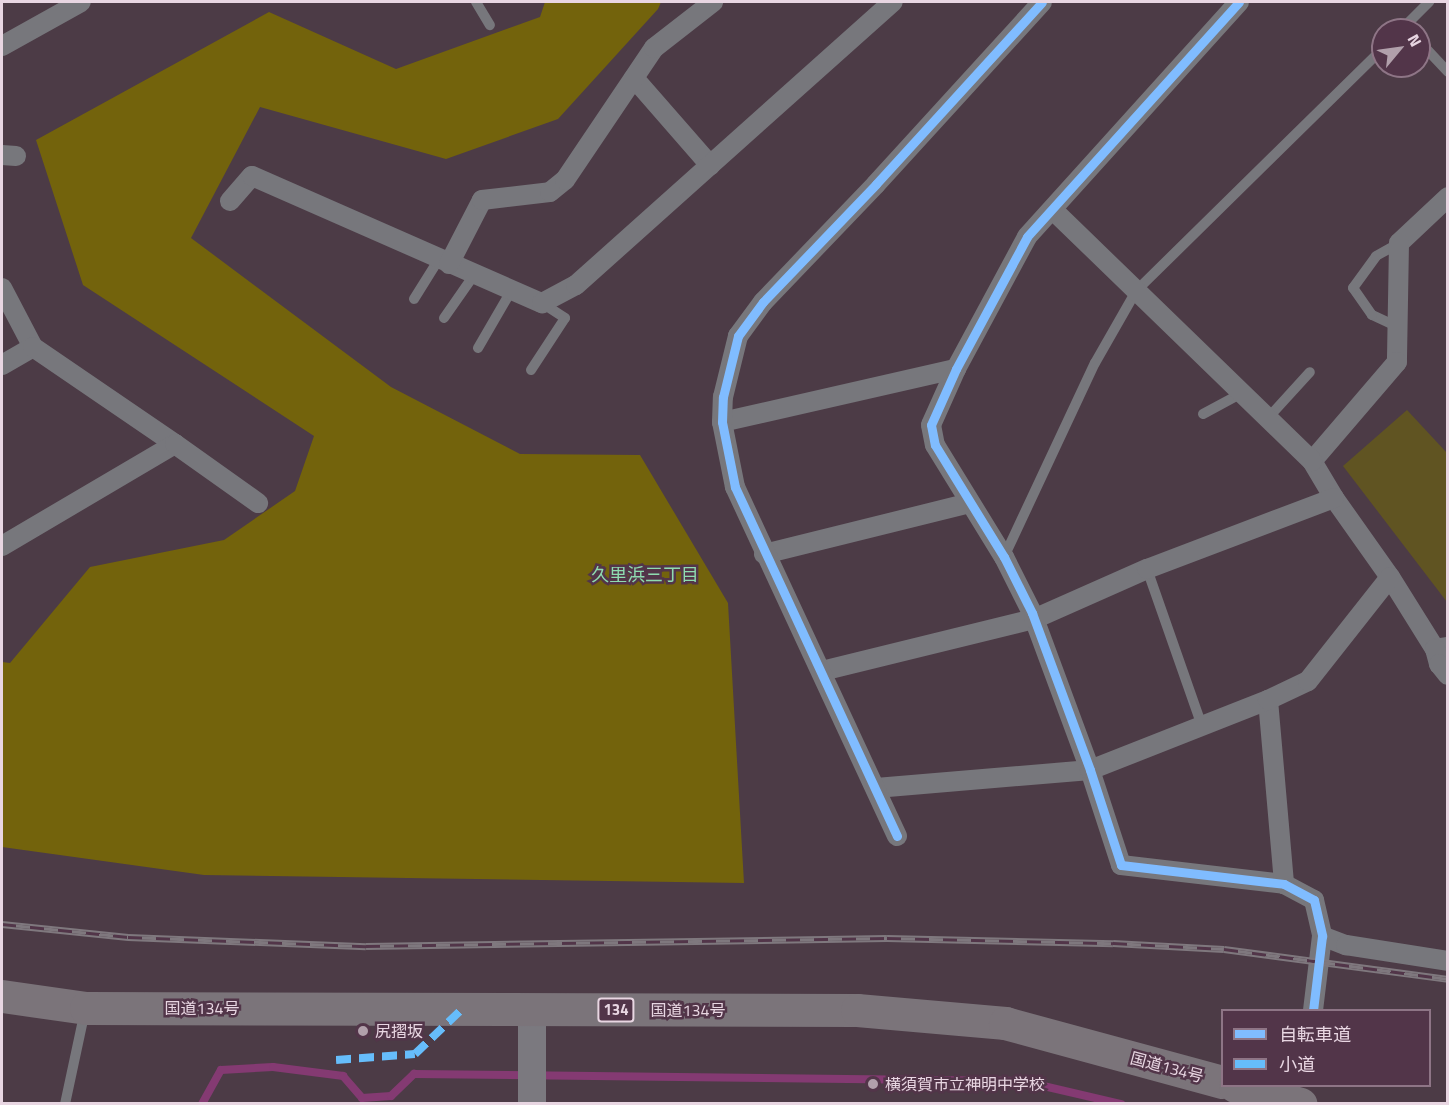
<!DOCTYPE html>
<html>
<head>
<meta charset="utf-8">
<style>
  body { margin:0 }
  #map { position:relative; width:1449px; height:1105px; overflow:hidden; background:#4c3b46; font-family:"Titillium Web","Noto Sans JP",sans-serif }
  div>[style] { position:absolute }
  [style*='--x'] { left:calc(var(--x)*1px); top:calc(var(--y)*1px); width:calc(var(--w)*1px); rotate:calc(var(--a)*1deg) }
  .green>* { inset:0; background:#605422 }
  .forest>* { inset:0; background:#73630c }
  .stream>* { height:8px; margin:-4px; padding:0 4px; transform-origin:4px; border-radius:4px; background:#843a72 }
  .lane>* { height:10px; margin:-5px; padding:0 5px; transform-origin:5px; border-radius:5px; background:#77777c }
  .street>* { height:20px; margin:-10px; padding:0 10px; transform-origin:10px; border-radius:10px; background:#77777c }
  .secondary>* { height:28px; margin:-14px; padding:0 14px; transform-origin:14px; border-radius:14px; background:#7b797f }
  .highway>* { height:33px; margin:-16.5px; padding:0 16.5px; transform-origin:16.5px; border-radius:16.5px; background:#7b747a }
  .rail>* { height:7px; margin-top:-3.5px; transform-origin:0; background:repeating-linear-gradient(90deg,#523549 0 14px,#7f787e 0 28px); box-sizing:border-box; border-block:2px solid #7f787e }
  .quiet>* { height:8px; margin-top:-4px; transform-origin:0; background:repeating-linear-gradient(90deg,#66bdfb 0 15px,transparent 0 23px) }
  .cycleway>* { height:9px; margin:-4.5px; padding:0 4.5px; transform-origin:4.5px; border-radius:4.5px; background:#80bcff }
  .dots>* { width:16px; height:16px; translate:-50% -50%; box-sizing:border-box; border:3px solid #523549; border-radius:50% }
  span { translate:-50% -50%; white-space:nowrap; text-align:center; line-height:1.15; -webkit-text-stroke:5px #523549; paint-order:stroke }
  .shield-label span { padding:2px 4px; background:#523549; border:2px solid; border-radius:4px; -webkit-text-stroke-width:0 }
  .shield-label { font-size:15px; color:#e8d6e2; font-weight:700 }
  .street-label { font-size:16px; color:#e8d6e2 }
  .poi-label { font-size:16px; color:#e8d6e2 }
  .left { translate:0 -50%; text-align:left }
  .neighbourhood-label { font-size:18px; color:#8fdcb0 }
  .frame { position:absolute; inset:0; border:3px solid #e8d6e2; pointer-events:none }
  .legend { position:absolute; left:1221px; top:1009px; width:210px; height:78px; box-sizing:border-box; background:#523549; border:2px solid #8e7586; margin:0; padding:8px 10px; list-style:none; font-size:18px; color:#e8d6e2 }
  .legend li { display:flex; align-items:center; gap:12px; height:30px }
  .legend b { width:30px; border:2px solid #8e7586 }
  .north { position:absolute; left:1371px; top:18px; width:60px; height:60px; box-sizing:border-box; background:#523549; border:2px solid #8e7586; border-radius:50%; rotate:61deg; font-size:16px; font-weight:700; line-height:24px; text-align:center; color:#e8d6e2 }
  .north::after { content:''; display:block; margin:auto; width:21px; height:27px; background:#b1a0ab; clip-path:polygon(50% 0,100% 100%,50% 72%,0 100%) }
</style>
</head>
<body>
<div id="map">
  <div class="green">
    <div style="clip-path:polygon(1407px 410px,1447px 453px,1447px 602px,1343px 466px)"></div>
  </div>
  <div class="forest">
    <div style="clip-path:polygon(545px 2px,661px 2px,658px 9px,558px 119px,446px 159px,260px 107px,191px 238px,391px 387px,520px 454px,640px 455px,728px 603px,744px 883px,204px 875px,2px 847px,2px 662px,10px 663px,90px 567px,224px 540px,295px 491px,314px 436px,83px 285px,36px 140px,269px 12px,396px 69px,540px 17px)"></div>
  </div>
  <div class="stream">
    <div style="--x:202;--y:1104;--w:39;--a:-61"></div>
    <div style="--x:221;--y:1070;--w:52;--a:-3.3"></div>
    <div style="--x:273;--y:1067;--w:71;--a:7.3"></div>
    <div style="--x:343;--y:1076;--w:29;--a:49"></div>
    <div style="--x:362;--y:1098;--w:29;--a:-4"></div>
    <div style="--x:391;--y:1096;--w:32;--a:-44"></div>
    <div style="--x:414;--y:1074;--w:608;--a:0.66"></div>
    <div style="--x:1022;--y:1081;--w:102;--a:13.1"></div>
  </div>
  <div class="lane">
    <div style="--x:476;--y:2;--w:27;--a:59"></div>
    <div style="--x:1401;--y:30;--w:40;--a:-45"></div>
    <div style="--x:1419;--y:41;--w:42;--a:46.9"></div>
    <div style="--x:414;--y:299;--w:47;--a:-58"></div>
    <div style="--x:444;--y:318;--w:52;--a:-55.1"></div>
    <div style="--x:1398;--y:327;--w:29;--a:-155"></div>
    <div style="--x:1372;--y:315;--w:33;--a:-125"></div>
    <div style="--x:1353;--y:288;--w:39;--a:-54"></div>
    <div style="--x:1376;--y:256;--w:26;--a:-29"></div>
    <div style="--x:478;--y:348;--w:66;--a:-59.9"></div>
    <div style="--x:531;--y:370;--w:62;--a:-56.8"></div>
    <div style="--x:565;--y:318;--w:27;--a:-147"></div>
    <div style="--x:1203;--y:414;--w:44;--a:-28.3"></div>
    <div style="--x:1268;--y:418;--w:62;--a:-47.6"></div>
    <div style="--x:1004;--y:557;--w:214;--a:-64.9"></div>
    <div style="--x:1095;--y:363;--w:83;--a:-60.3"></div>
    <div style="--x:1136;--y:291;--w:346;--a:-44.5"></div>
    <div style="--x:1147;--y:569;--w:166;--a:70.7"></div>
    <div style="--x:65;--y:1104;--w:95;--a:-77.9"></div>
  </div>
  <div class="street">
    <div style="--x:1239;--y:2;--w:316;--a:132.1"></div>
    <div style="--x:1027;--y:237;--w:150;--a:118.3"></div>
    <div style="--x:956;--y:369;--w:61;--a:114.1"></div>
    <div style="--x:931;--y:425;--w:20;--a:79"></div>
    <div style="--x:935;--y:445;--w:132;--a:58.4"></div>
    <div style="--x:1004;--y:557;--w:63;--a:63.4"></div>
    <div style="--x:1032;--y:613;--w:167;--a:69.7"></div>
    <div style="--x:1090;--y:770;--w:100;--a:71.9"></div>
    <div style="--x:1121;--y:865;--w:164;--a:6.6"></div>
    <div style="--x:1284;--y:884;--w:34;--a:28"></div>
    <div style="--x:1314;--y:900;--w:37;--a:77"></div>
    <div style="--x:1322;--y:936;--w:75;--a:96.9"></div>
    <div style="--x:2;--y:46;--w:90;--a:-29.1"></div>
    <div style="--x:634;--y:78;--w:116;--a:48.9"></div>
    <div style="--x:2;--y:155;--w:14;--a:4"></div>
    <div style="--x:1448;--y:197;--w:67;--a:136.8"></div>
    <div style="--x:1399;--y:243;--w:119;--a:91"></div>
    <div style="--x:1397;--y:362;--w:130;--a:130.6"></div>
    <div style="--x:1312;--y:461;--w:43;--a:59.3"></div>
    <div style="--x:1334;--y:498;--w:97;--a:54.7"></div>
    <div style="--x:1390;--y:577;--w:85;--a:58"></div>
    <div style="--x:1435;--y:649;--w:13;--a:-9"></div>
    <div style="--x:230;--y:201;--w:33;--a:-49"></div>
    <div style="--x:252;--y:176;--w:317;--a:23.7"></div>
    <div style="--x:542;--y:303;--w:38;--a:-28"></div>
    <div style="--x:576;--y:285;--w:425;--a:-41.8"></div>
    <div style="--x:1053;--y:210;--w:361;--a:44.1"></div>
    <div style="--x:449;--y:264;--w:72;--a:-62.7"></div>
    <div style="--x:482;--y:200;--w:68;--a:-6.7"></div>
    <div style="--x:550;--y:192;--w:19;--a:-39"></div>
    <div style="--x:565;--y:180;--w:159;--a:-56"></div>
    <div style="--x:654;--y:48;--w:75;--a:-37.9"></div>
    <div style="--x:2;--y:288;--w:67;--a:62.3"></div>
    <div style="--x:2;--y:365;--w:36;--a:-30"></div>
    <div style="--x:33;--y:347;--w:172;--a:34.3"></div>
    <div style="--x:175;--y:444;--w:201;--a:149.5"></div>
    <div style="--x:722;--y:422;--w:240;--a:-12.8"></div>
    <div style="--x:175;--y:444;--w:102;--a:35.4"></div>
    <div style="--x:764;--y:554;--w:212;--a:-13.9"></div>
    <div style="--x:1435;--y:649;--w:16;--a:75"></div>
    <div style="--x:1439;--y:664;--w:14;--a:51"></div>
    <div style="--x:822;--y:671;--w:218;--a:-13.8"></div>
    <div style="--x:1034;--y:619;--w:124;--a:-23.9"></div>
    <div style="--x:1147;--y:569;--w:200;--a:-20.8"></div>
    <div style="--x:1268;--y:700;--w:185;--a:85"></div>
    <div style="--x:876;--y:788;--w:215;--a:-4.8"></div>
    <div style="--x:1090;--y:770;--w:191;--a:-21.5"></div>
    <div style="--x:1268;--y:700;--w:44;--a:-25.4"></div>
    <div style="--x:1308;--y:681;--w:132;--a:-51.7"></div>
    <div style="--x:897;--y:836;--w:385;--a:-114.9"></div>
    <div style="--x:735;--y:487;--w:66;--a:-101.3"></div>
    <div style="--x:722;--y:422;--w:25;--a:-88"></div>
    <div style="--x:723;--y:397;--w:63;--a:-76.2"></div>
    <div style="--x:738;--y:336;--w:42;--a:-53.7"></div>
    <div style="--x:763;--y:302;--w:163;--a:-46.2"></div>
    <div style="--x:876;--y:184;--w:246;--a:-47.6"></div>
    <div style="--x:1322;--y:936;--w:26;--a:21"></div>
    <div style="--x:1346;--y:945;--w:103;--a:8.9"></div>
  </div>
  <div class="secondary">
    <div style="--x:532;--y:1011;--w:93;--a:90"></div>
  </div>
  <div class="highway">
    <div style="--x:2;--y:996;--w:85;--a:8.1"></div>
    <div style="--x:86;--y:1008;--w:771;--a:0.15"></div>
    <div style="--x:857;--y:1010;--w:149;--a:5"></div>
    <div style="--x:1005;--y:1023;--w:225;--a:15.2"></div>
    <div style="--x:1235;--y:1086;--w:68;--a:15.3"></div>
  </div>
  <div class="rail">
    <div style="--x:2;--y:924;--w:127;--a:5.9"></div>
    <div style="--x:128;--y:937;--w:238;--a:2.2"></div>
    <div style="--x:366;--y:946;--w:521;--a:-0.88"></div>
    <div style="--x:887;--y:938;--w:226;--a:1.3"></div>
    <div style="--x:1113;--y:943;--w:111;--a:3.1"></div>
    <div style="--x:1224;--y:949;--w:226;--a:7.6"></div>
  </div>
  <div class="quiet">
    <div style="--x:336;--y:1060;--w:79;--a:-4.3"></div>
    <div style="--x:415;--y:1054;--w:64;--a:-43.7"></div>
  </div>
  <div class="cycleway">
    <div style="--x:1239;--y:2;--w:316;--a:132.1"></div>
    <div style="--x:1027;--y:237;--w:150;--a:118.3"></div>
    <div style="--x:956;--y:369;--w:61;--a:114.1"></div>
    <div style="--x:931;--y:425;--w:20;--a:79"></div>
    <div style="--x:935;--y:445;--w:132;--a:58.4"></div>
    <div style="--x:1004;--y:557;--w:63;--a:63.4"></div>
    <div style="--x:1032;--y:613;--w:167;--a:69.7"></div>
    <div style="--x:1090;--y:770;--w:100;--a:71.9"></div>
    <div style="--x:1121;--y:865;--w:164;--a:6.6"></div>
    <div style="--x:1284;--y:884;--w:34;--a:28"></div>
    <div style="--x:1314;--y:900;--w:37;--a:77"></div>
    <div style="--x:1322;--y:936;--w:75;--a:96.9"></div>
    <div style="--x:897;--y:836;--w:385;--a:-114.9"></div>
    <div style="--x:735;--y:487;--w:66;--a:-101.3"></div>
    <div style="--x:722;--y:422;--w:25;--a:-88"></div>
    <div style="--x:723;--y:397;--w:63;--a:-76.2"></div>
    <div style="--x:738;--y:336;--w:42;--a:-53.7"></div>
    <div style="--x:763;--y:302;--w:163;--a:-46.2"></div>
    <div style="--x:876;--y:184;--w:246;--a:-47.6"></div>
  </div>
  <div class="dots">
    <div style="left:363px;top:1031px;background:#b1a0ab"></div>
    <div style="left:873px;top:1084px;background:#b1a0ab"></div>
  </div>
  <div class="shield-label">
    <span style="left:616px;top:1010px">134</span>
  </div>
  <div class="street-label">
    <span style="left:202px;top:1008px">国道134号</span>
    <span style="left:688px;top:1010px">国道134号</span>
    <span style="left:1167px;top:1067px;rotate:15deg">国道134号</span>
  </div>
  <div class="poi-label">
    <span class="left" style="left:375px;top:1031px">尻摺坂</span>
    <span class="left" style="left:885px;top:1084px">横須賀市立神明中学校</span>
  </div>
  <div class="neighbourhood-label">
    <span style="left:645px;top:575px">久里浜三丁目</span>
  </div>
  <div class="frame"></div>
  <ul class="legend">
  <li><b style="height:8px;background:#80bcff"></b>自転車道</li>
  <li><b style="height:8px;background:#66bdfb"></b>小道</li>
  </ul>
  <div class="north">N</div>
</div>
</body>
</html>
